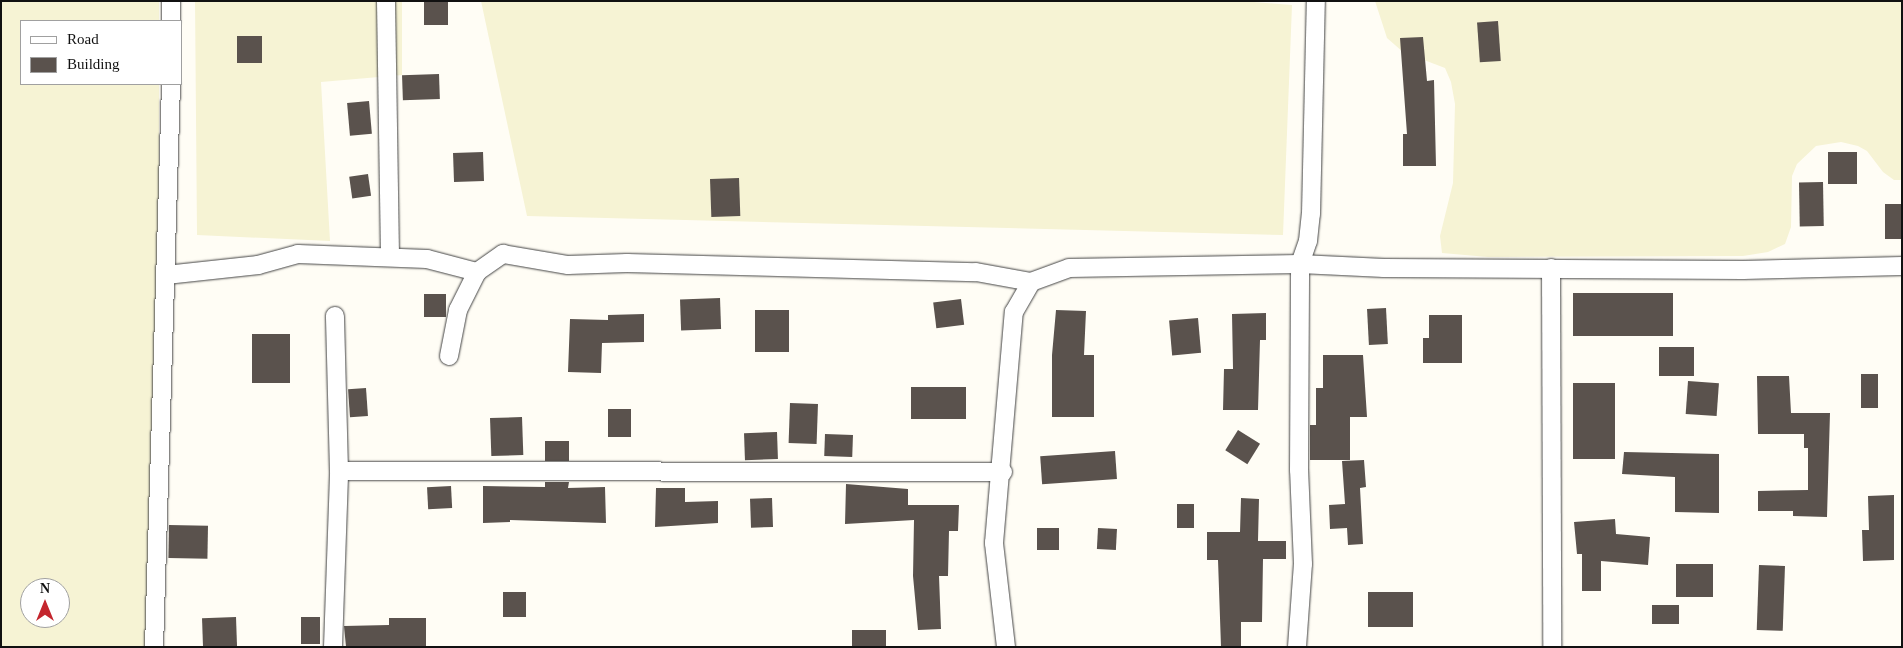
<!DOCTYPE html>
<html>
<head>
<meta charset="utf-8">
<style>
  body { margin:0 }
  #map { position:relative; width:1903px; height:648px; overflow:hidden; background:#fffdf5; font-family:Georgia,serif }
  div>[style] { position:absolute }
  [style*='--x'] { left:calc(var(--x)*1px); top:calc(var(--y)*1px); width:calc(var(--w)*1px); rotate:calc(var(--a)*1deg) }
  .farmland>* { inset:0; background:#f6f3d4 }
  .building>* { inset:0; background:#5a524d; transform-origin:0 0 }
  .roads { filter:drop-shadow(0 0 1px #444) drop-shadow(0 0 1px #444) }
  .minor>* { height:18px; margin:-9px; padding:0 9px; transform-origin:9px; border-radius:9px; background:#fff }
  span { translate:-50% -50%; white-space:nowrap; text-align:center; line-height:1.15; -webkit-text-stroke:5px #fff; paint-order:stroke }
  .frame { position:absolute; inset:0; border:2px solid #111; pointer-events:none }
  .legend { position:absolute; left:20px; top:20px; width:162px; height:65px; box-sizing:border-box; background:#fff; border:1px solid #a0a0a0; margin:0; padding:6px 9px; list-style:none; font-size:15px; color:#111 }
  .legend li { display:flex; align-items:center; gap:10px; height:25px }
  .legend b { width:25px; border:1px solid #a0a0a0 }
  .north { position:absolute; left:20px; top:578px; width:50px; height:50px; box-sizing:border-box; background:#fff; border:1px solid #a0a0a0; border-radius:50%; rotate:0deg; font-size:14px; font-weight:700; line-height:20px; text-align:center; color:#111 }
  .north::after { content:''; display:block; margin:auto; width:18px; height:22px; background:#c4262e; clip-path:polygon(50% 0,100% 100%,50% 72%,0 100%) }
</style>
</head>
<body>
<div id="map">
  <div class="farmland">
    <div style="clip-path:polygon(evenodd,1px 1px,159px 1px,159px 21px,21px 21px,21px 84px,159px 84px,159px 276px,150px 647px,1px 647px,1px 1px,30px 588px,60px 588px,60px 618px,30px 618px,30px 588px)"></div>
    <div style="clip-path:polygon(195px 1px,402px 1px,402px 75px,321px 82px,330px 241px,197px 235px)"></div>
    <div style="clip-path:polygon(481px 1px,1242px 1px,1292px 5px,1283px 235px,527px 216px)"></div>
    <div style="clip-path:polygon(1375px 1px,1902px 1px,1902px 180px,1894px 180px,1883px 172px,1867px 151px,1858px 146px,1841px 142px,1816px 146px,1797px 164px,1792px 176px,1791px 227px,1785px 244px,1768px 252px,1743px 256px,1488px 257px,1442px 253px,1440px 236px,1453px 183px,1455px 104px,1451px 82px,1445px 68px,1403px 52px,1387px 38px)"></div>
  </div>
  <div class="building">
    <div style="left:424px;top:1px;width:24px;height:24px"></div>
    <div style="left:1498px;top:21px;width:40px;height:21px;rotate:86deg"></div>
    <div style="left:237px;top:36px;width:25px;height:27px"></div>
    <div style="clip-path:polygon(1423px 37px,1427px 81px,1434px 80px,1436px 166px,1403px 166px,1403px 134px,1407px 134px,1400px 38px)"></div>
    <div style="left:439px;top:74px;width:25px;height:37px;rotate:88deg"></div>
    <div style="left:369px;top:101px;width:33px;height:22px;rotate:85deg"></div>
    <div style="left:483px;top:152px;width:29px;height:30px;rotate:88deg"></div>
    <div style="left:1828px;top:152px;width:29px;height:32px"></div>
    <div style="left:368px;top:174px;width:22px;height:19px;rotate:82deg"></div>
    <div style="left:739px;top:178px;width:38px;height:29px;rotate:88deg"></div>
    <div style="left:1823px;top:182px;width:44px;height:24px;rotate:89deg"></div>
    <div style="left:1885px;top:204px;width:17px;height:35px"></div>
    <div style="left:1573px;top:293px;width:100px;height:43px"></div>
    <div style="left:424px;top:294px;width:22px;height:23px"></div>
    <div style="left:720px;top:298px;width:31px;height:40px;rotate:88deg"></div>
    <div style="left:961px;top:299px;width:26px;height:28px;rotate:83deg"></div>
    <div style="left:1386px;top:308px;width:36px;height:19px;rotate:87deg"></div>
    <div style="left:755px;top:310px;width:34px;height:42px"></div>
    <div style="clip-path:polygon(1056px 310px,1086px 311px,1084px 355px,1094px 355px,1094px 417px,1052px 417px,1052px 355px)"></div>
    <div style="clip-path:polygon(1266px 313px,1266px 340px,1260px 340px,1258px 410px,1223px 410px,1224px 369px,1233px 369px,1232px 314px)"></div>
    <div style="clip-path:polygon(644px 314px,644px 342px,602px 343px,601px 373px,568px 372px,570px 319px,608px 320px,608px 315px)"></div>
    <div style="clip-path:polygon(1429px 315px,1462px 315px,1462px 363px,1423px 363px,1423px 338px,1429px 338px)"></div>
    <div style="left:1198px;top:318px;width:35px;height:29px;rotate:85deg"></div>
    <div style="left:290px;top:334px;width:49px;height:38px;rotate:90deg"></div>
    <div style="left:1659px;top:347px;width:35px;height:29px"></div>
    <div style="clip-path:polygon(1323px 355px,1363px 355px,1367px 417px,1350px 417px,1350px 460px,1310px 460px,1310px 425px,1316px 425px,1316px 388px,1323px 388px)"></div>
    <div style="left:1861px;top:374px;width:17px;height:34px"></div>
    <div style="clip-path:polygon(1757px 376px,1789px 376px,1791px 413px,1830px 413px,1827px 517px,1793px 516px,1793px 511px,1758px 511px,1758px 491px,1808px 490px,1808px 448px,1804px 448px,1804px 434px,1758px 434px)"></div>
    <div style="left:1688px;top:381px;width:31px;height:33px;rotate:4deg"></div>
    <div style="left:1573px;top:383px;width:42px;height:76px"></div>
    <div style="left:966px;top:387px;width:32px;height:55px;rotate:90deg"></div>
    <div style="left:366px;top:388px;width:28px;height:18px;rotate:86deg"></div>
    <div style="left:790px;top:403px;width:28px;height:40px;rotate:2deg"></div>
    <div style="left:608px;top:409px;width:23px;height:28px"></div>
    <div style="left:522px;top:417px;width:38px;height:32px;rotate:88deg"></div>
    <div style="left:1238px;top:430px;width:26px;height:24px;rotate:32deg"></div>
    <div style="left:777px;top:432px;width:27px;height:33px;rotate:88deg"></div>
    <div style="left:825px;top:434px;width:28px;height:22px;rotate:2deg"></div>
    <div style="left:545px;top:441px;width:24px;height:20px"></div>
    <div style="left:1115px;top:451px;width:28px;height:75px;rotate:86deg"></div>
    <div style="clip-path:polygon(1624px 452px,1719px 454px,1719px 513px,1675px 512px,1675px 477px,1622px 474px)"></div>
    <div style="clip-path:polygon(1364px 460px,1366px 487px,1360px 488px,1363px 544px,1348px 545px,1347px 528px,1330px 529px,1329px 505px,1345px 504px,1342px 461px)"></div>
    <div style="clip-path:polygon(545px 482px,569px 482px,568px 488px,605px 487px,606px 523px,510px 520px,510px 522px,483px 523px,483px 486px,545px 487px)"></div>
    <div style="clip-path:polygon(846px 484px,908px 489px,908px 505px,959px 505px,958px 531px,949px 531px,948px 576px,939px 576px,941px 629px,918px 630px,913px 576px,914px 520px,845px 524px)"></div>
    <div style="left:451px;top:486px;width:22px;height:24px;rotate:87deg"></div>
    <div style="clip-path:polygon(656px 488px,685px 488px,685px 502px,718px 501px,718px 523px,655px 527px)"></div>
    <div style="clip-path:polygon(1894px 495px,1894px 560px,1863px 561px,1862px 530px,1869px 530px,1868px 496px)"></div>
    <div style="left:772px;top:498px;width:29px;height:22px;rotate:88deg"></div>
    <div style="clip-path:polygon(1241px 498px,1259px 499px,1258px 541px,1286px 541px,1286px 559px,1263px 559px,1262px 622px,1241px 622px,1241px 647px,1221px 647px,1218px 560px,1207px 560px,1207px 532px,1240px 532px)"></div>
    <div style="left:1177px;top:504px;width:17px;height:24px"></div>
    <div style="clip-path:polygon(1615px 519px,1616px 534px,1650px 537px,1648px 565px,1601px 561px,1601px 591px,1582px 591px,1582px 554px,1577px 554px,1574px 522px)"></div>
    <div style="left:169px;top:525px;width:39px;height:33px;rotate:1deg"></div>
    <div style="left:1037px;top:528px;width:22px;height:22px"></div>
    <div style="left:1098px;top:528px;width:19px;height:21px;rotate:3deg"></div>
    <div style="left:1676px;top:564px;width:37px;height:33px"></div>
    <div style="left:1759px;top:565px;width:26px;height:65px;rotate:2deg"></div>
    <div style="left:503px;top:592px;width:23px;height:25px"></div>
    <div style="left:1368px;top:592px;width:45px;height:35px"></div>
    <div style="left:1652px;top:605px;width:27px;height:19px"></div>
    <div style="left:236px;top:617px;width:30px;height:34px;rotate:88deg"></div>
    <div style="left:301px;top:617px;width:19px;height:27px"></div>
    <div style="clip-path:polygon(389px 618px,426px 618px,426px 647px,346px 647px,344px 626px,389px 625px)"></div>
    <div style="left:886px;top:630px;width:17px;height:34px;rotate:90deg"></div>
  </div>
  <div class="roads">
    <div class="minor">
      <div style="--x:171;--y:1;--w:20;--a:90"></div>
      <div style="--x:386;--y:1;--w:256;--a:89.1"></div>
      <div style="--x:1551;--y:268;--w:379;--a:89.8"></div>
      <div style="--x:166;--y:275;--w:93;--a:-6.2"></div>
      <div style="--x:258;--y:265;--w:41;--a:-15.4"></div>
      <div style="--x:298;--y:254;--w:129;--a:2.2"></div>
      <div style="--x:427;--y:259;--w:52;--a:14.6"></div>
      <div style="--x:449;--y:356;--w:47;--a:-78.9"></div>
      <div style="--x:458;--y:310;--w:42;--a:-63.4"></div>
      <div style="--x:477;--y:272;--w:32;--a:-35"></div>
      <div style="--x:503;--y:254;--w:66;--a:9.6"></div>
      <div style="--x:568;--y:265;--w:59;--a:-1.9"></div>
      <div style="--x:627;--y:263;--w:349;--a:1.5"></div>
      <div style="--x:976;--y:272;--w:56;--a:10.3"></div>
      <div style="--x:339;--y:471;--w:664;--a:0.09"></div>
      <div style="--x:154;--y:647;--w:563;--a:-88.27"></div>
      <div style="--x:333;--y:647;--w:176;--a:-88"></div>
      <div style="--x:339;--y:471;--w:155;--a:-91.5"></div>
      <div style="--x:1006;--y:647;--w:105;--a:-96.6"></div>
      <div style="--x:994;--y:543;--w:232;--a:-85.1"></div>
      <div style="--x:1014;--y:312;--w:34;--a:-60"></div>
      <div style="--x:1031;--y:282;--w:40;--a:-20.2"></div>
      <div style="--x:1069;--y:268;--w:231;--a:-1"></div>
      <div style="--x:1300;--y:264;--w:24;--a:-71"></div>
      <div style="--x:1308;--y:241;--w:27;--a:-84"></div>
      <div style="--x:1311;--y:214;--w:213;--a:-88.7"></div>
      <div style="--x:1297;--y:647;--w:83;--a:-85.9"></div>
      <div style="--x:1303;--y:564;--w:94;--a:-92.4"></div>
      <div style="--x:1299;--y:470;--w:206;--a:-89.7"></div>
      <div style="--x:1300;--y:264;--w:84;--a:2.7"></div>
      <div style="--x:1384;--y:268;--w:359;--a:0.3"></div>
      <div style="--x:1743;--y:270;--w:159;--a:-1.4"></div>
    </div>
  </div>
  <div class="frame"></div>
  <ul class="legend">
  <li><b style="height:6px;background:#fff"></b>Road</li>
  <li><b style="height:14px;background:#5a524d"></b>Building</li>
  </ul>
  <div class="north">N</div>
</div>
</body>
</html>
